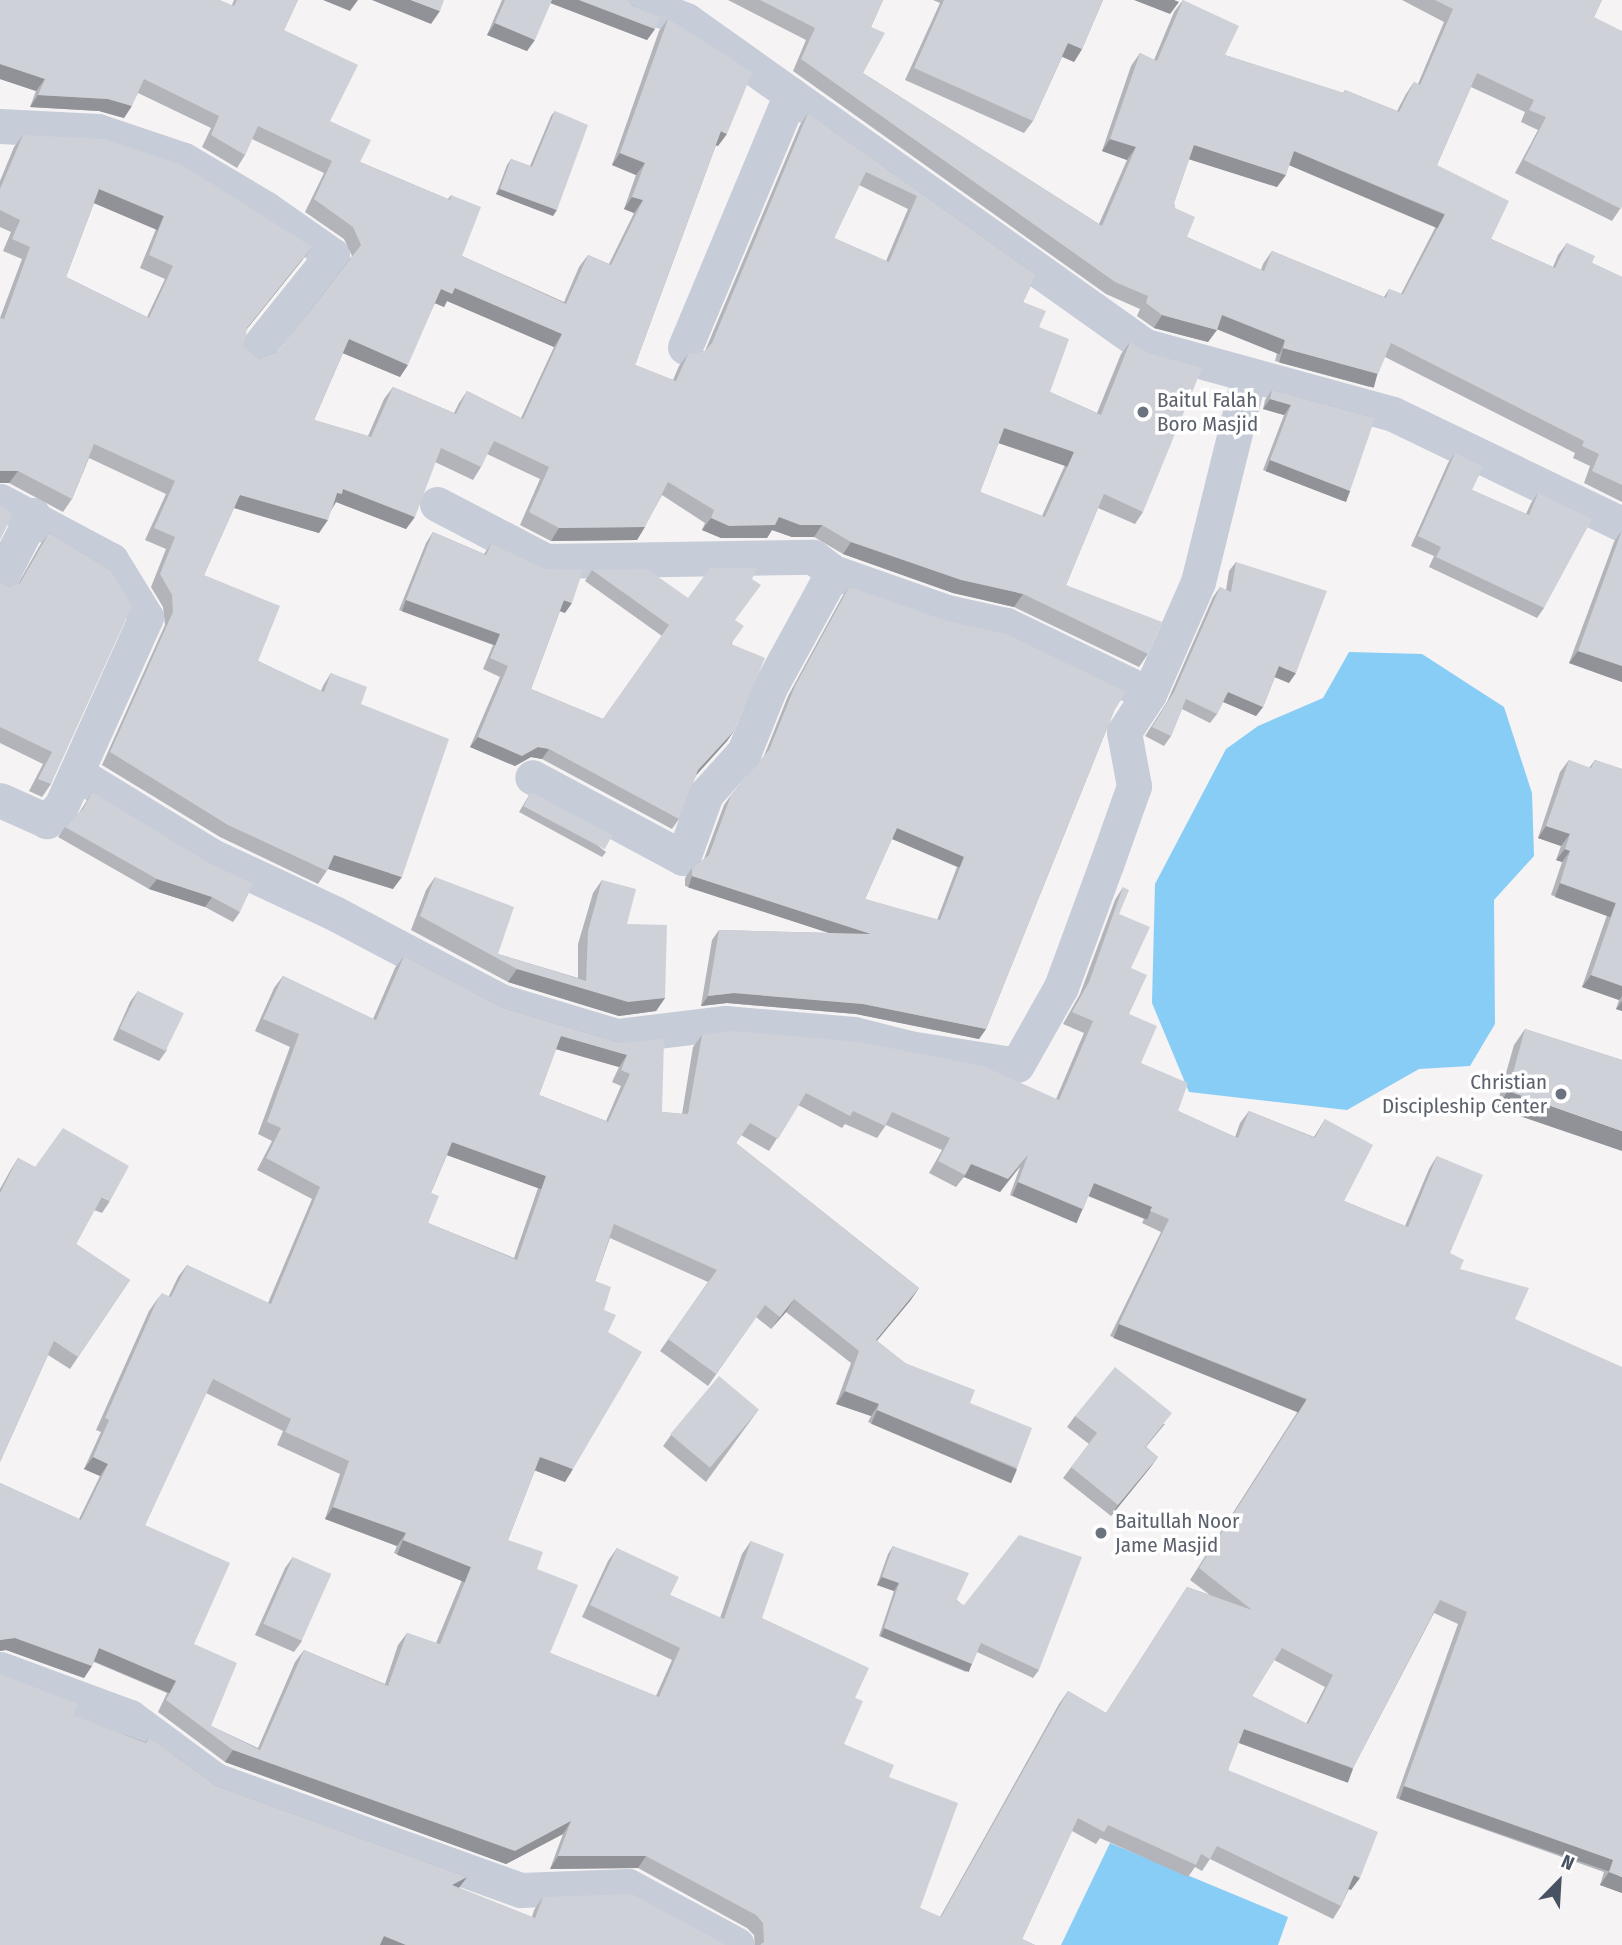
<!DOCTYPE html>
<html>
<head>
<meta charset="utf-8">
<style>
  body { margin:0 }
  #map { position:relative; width:1622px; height:1945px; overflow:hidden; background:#f5f3f3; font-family:"Fira Sans Condensed",sans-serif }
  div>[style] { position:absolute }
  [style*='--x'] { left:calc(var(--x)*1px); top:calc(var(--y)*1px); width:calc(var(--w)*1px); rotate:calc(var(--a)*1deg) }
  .water>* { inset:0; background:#88cdf6 }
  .minor>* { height:35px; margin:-17.5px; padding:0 17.5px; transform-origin:17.5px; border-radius:17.5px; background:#c6ccd8 }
  .wall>* { inset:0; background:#b2b4ba }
  .shaded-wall>* { inset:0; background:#919297; transform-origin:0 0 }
  .building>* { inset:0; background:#cfd1d8; transform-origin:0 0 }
  .dots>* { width:19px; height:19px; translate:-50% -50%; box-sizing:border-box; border:4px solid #fff; border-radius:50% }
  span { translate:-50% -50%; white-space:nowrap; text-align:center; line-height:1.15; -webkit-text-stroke:7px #fff; paint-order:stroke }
  .worship-label { font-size:21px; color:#5b616d }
  .left { translate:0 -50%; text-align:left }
  .right { translate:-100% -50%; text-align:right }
  .north { position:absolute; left:1524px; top:1847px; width:70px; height:70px; -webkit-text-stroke:5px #fff; paint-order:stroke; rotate:24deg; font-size:19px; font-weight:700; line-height:28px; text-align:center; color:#485263 }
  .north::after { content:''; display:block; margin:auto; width:24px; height:32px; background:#485263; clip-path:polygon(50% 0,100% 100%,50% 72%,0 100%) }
</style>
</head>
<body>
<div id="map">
  <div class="water">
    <div style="clip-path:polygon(1349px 652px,1422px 654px,1504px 707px,1532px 793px,1534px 856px,1494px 900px,1495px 1024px,1470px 1066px,1419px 1069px,1347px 1110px,1189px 1092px,1152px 1003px,1155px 884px,1226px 749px,1258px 726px,1323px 698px)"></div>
    <div style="clip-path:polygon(1110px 1843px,1288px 1917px,1278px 1945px,1061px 1945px)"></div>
  </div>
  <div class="minor">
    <div style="--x:634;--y:0;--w:56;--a:21"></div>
    <div style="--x:686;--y:20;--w:563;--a:35.38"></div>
    <div style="--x:1145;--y:346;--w:257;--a:15.3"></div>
    <div style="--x:1393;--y:414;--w:254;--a:25.7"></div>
    <div style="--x:0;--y:126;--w:98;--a:2.9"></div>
    <div style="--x:98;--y:131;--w:91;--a:18.6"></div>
    <div style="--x:184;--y:160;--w:94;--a:30.7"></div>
    <div style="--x:265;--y:208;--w:82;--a:35"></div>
    <div style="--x:332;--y:255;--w:124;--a:128.8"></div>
    <div style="--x:685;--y:347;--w:274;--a:-67.3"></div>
    <div style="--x:0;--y:501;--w:126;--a:28"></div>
    <div style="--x:111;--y:560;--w:67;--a:58.4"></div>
    <div style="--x:146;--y:617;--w:207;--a:114.2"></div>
    <div style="--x:61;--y:806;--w:21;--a:133"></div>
    <div style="--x:47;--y:821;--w:51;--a:-155.9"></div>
    <div style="--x:437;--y:504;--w:123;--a:27.6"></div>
    <div style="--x:546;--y:561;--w:267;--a:-0.9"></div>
    <div style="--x:813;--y:557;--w:25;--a:37"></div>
    <div style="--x:0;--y:579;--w:72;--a:-62.7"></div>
    <div style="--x:1149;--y:694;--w:122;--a:-66.4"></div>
    <div style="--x:1198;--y:582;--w:212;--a:-76.1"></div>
    <div style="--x:78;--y:774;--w:155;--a:31.5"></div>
    <div style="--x:210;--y:855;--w:139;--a:25.1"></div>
    <div style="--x:336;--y:914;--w:186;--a:27.9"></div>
    <div style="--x:500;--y:1001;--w:122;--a:16.7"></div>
    <div style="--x:617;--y:1036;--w:109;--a:-6.9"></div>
    <div style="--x:725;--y:1023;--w:129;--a:4.9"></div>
    <div style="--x:854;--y:1034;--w:57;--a:14.3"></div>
    <div style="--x:909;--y:1048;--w:109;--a:8.9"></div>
    <div style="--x:1017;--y:1065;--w:90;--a:-60.6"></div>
    <div style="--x:1061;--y:987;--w:130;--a:-69.8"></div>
    <div style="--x:1106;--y:865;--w:84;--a:-70.5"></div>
    <div style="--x:1134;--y:786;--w:55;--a:-100.5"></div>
    <div style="--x:1124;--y:732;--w:45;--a:-56.7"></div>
    <div style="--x:1149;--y:694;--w:159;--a:-154.2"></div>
    <div style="--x:1006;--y:625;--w:60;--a:-167.6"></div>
    <div style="--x:947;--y:612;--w:121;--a:-160.7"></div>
    <div style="--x:833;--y:572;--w:131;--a:118.7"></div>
    <div style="--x:770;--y:687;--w:70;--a:111.8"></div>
    <div style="--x:744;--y:752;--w:57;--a:132.1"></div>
    <div style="--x:706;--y:794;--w:68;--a:109.8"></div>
    <div style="--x:683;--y:858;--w:171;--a:-151.8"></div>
    <div style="--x:0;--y:1669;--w:139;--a:20.3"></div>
    <div style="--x:130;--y:1717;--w:106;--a:36.5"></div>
    <div style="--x:215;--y:1780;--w:324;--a:19.8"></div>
    <div style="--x:520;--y:1890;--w:108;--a:-2.1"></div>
    <div style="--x:628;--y:1886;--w:124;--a:28.4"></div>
  </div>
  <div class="wall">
    <div style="clip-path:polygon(evenodd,0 0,232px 5px,234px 0,298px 0,284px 30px,330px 121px,360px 162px,448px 199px,451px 195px,462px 256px,564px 302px,579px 267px,588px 255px,609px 264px,634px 213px,624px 209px,636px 175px,612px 165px,659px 31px,668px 19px,718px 146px,716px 145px,635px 365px,673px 380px,679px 366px,688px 354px,705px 351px,800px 125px,808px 113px,1036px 275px,1023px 302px,1039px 327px,1050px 392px,1097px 413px,1121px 354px,1130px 342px,1143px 512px,1135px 524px,1098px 508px,1066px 585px,1148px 654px,1139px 667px,1014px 607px,953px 593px,843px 554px,814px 537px,792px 537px,772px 530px,767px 538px,721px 538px,702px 530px,705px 523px,662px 495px,637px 540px,551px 541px,520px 525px,540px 479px,487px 454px,481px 467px,473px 480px,435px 462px,406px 529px,336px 502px,319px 533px,234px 508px,204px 575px,258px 661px,321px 691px,323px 686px,331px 673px,361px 704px,393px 889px,328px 869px,318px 884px,220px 837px,102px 765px,165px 625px,163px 607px,151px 587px,166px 549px,145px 540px,166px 494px,89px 458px,72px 499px,63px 512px,9px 483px,0 483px,0 318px,22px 259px,3px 251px,11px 232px,0 227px,0 181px,14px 147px,23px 135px,303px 259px,246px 330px,244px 346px,259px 359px,278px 352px,352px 256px,344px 239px,305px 212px,324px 173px,252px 139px,245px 155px,237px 168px,202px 147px,211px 128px,138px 93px,124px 118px,99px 111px,30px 107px,36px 91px,0 79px,0 0,859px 185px,908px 209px,886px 261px,834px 238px,859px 185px,0 0,94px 203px,156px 229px,140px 268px,165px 279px,147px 317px,66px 277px,94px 203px,0 0,447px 301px,554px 347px,521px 418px,467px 391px,459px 403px,454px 413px,393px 387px,384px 399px,368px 436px,314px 420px,343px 353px,400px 377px,435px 303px,444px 307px,447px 301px,0 0,999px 442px,1065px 465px,1042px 516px,980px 492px,999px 442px)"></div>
    <div style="clip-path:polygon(502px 0,628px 0,655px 29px,647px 40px,550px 3px,527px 51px,487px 35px)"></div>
    <div style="clip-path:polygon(evenodd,728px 0,883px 0,871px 27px,863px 73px,1099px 224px,1127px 160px,1102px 151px,1131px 66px,1140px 53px,1154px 60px,1174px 12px,1183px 0,1225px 55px,1343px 93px,1345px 90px,1397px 111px,1406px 94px,1414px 82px,1418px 84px,1444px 22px,1402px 0,1602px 0,1594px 17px,1622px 206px,1612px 221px,1515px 173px,1538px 130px,1521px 122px,1525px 112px,1471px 87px,1437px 165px,1491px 239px,1553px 267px,1558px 255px,1567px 243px,1592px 263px,1622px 277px,1622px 502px,1584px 483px,1590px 466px,1573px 458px,1575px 453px,1385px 357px,1370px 387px,1275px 361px,1277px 353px,1217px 329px,1208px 342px,1154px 328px,1137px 316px,1140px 309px,1106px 294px,793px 71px,806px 40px,728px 0,1189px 159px,1277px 187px,1289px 165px,1436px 226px,1401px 294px,1389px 289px,1384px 297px,1272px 251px,1263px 264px,1261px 270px,1187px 237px,1175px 208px,1174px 203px,1189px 159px)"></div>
    <div style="clip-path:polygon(933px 0,1103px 0,1082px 49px,1074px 62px,1062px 57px,1033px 121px,1024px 133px,905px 80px,940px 3px)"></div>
    <div style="clip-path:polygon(555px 111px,553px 216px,496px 194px,507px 165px,511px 159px,530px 166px,551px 116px)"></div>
    <div style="clip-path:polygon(1272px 390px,1375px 418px,1343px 501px,1263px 470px,1284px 415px,1263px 409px,1265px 400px)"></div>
    <div style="clip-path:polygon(1455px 453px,1472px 490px,1526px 514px,1531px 503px,1538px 493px,1544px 608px,1537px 618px,1429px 567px,1434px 556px,1411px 546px,1448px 463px)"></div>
    <div style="clip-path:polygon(1622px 530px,1622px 682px,1569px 663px,1614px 542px)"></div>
    <div style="clip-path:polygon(433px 532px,484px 554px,491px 544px,565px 613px,560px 611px,531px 689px,603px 719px,662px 636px,585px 581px,592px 570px,688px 598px,735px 620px,732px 644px,734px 731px,727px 741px,696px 775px,679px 819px,672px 829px,542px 759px,531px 757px,515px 766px,470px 747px,500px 677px,483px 669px,493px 645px,399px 610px,426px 543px)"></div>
    <div style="clip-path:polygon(49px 533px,110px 570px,51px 784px,42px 797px,29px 791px,43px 764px,0 743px,0 582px,9px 587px,18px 584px,40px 545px)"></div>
    <div style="clip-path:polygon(1236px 562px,1289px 683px,1275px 677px,1263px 707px,1256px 716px,1223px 702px,1217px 714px,1210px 723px,1182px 709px,1171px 736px,1164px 746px,1145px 736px,1167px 702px,1213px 597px,1220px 587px,1226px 590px,1229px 571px)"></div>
    <div style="clip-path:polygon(evenodd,849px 587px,1114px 711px,986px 1029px,979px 1039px,856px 1014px,727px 1003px,701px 1006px,712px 940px,719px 930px,830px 933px,685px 886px,685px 878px,692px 868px,704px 859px,724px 805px,731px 795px,764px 756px,788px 696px,842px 597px,849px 587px,892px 839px,957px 867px,937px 920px,865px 899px,892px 839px)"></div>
    <div style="clip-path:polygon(1569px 760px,1589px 768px,1595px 760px,1622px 769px,1622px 1011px,1616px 1009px,1619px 1000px,1582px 987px,1607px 915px,1551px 895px,1562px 862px,1556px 860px,1561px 846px,1538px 838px,1560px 772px)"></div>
    <div style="clip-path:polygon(92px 792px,240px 912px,233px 922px,205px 907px,149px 889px,58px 837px,65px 827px,79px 813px)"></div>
    <div style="clip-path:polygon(531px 792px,606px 852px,602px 857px,519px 812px)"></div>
    <div style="clip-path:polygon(435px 877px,498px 954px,578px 978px,578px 944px,593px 893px,602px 880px,627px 924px,665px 998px,656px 1011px,619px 1016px,508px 982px,411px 930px,426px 890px)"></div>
    <div style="clip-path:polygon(evenodd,1123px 887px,1119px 914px,1131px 968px,1129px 1014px,1141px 1063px,1178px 1111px,1235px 1137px,1240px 1123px,1249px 1111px,1314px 1137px,1325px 1119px,1344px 1201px,1405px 1226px,1429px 1169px,1437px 1156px,1450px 1253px,1460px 1269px,1515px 1319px,1622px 1893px,1600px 1885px,1604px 1872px,1396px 1798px,1458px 1624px,1434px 1613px,1353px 1768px,1345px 1780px,1238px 1742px,1228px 1770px,1351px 1890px,1349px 1889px,1341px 1906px,1333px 1919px,1210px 1859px,1202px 1871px,1195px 1867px,1188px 1877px,1100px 1838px,1096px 1844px,1072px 1831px,1022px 1939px,1035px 1945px,755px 1945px,754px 1935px,747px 1928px,638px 1868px,550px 1869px,563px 1834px,506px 1864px,225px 1762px,158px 1712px,167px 1693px,94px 1662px,84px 1678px,6px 1650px,0 1651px,0 1483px,79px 1519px,100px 1476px,84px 1469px,101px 1432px,96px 1430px,149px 1311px,158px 1298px,169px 1296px,178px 1277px,187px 1265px,268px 1303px,312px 1199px,257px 1170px,272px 1141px,258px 1134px,290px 1047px,255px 1031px,274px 988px,283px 976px,373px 1019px,395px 968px,404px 956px,503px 1008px,620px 1043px,662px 1112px,682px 1114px,693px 1047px,702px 1035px,1056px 1099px,1084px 1033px,1063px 1024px,1080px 994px,1115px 900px,1123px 887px,556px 1049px,619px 1067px,612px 1082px,621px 1086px,606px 1121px,539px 1095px,556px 1049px,1123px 887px,798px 1105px,842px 1128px,845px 1124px,877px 1138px,886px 1125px,942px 1150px,929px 1173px,956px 1187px,964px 1177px,1000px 1192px,1020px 1167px,1010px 1195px,1074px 1221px,1083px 1209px,1088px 1196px,1144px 1219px,1142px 1223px,1161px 1232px,1110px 1336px,1298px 1411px,1190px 1580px,1210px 1595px,1187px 1587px,1106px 1713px,1068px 1691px,1059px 1704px,940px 1917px,920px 1908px,889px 1777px,844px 1744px,855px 1698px,762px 1618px,751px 1541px,742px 1554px,720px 1618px,670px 1595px,617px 1548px,608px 1561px,582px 1617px,672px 1660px,656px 1696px,550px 1653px,537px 1569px,508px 1540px,535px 1470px,565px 1482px,608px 1332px,604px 1310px,595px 1281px,610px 1238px,708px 1282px,660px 1351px,708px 1386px,756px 1317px,771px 1329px,786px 1312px,851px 1363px,836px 1404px,871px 1416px,868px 1422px,1009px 1480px,1017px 1468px,970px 1403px,905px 1363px,877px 1341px,910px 1301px,919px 1288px,736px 1143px,741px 1135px,769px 1151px,798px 1105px,1123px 887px,447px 1155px,538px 1188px,514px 1258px,428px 1223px,431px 1193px,447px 1155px,1123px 887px,206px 1393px,283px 1431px,277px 1445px,340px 1474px,325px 1519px,397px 1546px,394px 1553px,462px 1580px,436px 1643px,407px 1633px,398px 1645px,385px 1684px,304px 1650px,295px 1662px,258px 1748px,211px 1726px,194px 1644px,145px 1525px,206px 1393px,1123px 887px,1274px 1660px,1325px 1687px,1306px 1724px,1252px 1696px,1274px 1660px)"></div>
    <div style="clip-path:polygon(138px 991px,167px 1050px,159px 1061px,113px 1040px,130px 1002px)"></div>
    <div style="clip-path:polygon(1525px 1029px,1622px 1060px,1496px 1108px,1514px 1045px)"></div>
    <div style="clip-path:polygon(18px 1158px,35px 1167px,110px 1201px,102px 1213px,94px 1210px,76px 1244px,130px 1280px,70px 1369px,48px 1355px,0 1462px,0 1189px,10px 1171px)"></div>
    <div style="clip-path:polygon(759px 1409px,706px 1482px,663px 1446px,671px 1435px)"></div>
    <div style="clip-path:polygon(1075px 1416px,1165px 1424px,1146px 1447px,1158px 1457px,1111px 1516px,1063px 1478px,1089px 1444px,1067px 1427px)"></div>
    <div style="clip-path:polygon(893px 1546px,1039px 1670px,1033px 1678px,977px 1652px,972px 1664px,966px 1672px,879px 1636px,894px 1591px,877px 1585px,888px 1554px)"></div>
    <div style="clip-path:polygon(293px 1557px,302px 1641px,294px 1652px,255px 1635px,285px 1568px)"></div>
    <div style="clip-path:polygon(1px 1675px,73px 1715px,145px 1742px,149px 1737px,216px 1786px,467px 1877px,459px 1888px,532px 1917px,534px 1910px,543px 1897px,726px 1945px,0 1945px)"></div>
  </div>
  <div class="shaded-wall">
    <div style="clip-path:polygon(323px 0,358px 0,350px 11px)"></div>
    <div style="clip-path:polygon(372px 0,411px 0,440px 11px,431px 24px)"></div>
    <div style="clip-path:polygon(549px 0,579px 0,655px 29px,647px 40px,548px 2px)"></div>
    <div style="clip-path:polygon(1134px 0,1174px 0,1179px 2px,1170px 14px)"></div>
    <div style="clip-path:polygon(495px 23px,535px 40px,527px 51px,487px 35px)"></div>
    <div style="clip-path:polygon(1068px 43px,1082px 49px,1074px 62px,1059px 55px)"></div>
    <div style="clip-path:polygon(0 64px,45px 79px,36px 91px,0 79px)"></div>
    <div style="clip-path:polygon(38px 95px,108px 99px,132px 106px,124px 118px,99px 111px,30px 107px)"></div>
    <div style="clip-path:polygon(721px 131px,727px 134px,718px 146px,712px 144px)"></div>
    <div style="clip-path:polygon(1110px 139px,1136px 147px,1127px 160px,1102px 151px)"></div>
    <div style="clip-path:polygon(1194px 145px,1286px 175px,1277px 187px,1185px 158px)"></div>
    <div style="left:1294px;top:151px;width:164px;height:15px;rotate:23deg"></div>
    <div style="clip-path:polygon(620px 153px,645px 163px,636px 175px,612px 165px)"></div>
    <div style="left:99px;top:189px;width:70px;height:15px;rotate:23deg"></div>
    <div style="clip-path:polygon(500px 189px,557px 210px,553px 216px,496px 194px)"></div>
    <div style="clip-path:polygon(632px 197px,643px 200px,634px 213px,624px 209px)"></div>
    <div style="clip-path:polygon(312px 247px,303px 259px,238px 340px,247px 328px)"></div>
    <div style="clip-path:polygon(455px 288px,562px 334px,554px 347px,447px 301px,444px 307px,432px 302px,441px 289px)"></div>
    <div style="clip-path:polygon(1162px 315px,1217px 330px,1208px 342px,1154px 328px)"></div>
    <div style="left:1222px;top:315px;width:68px;height:15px;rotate:22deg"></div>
    <div style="clip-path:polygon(349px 339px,408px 365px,400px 377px,340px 352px)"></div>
    <div style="left:1283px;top:348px;width:98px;height:15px;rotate:15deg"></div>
    <div style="clip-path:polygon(1270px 399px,1291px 405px,1284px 415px,1263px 409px)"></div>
    <div style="left:1004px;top:428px;width:74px;height:16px;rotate:19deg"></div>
    <div style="left:1270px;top:460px;width:86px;height:12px;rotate:21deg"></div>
    <div style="clip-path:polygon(0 471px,18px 471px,9px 483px,0 483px)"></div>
    <div style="clip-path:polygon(343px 489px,415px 517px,406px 529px,336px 502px,333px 507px,337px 493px)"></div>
    <div style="clip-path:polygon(240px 495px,328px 520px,319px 533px,231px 507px)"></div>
    <div style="clip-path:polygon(779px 517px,822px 525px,814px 537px,792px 537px,772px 530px,767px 538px,721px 538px,702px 530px,711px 518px)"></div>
    <div style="clip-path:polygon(645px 527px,637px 540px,551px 541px,559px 528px)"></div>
    <div style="clip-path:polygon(851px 542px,1023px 594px,1014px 607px,953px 593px,843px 554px)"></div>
    <div style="left:406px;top:600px;width:100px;height:12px;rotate:20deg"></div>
    <div style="clip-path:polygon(564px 600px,572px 603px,565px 613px,557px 610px)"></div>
    <div style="clip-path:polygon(1578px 651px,1622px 666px,1622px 682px,1569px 663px)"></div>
    <div style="clip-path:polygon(1279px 666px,1296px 673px,1289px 683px,1272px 676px)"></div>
    <div style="clip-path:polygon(1228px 692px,1263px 707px,1256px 716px,1221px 701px)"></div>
    <div style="clip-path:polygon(734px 731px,727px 741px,691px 781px,698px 770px)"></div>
    <div style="clip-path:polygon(478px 737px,549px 749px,542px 759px,531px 757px,515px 766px,470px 747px)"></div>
    <div style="clip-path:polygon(1546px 826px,1570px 834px,1561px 846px,1538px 838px)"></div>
    <div style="left:897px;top:828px;width:73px;height:12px;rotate:23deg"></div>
    <div style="clip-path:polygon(1565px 849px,1570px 851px,1562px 862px,1556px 860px)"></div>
    <div style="clip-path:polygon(334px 855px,402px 877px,393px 889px,325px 868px)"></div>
    <div style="left:692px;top:876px;width:188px;height:12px;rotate:18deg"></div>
    <div style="clip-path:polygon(157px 879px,212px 897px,205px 907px,149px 889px)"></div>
    <div style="left:1560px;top:883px;width:59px;height:15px;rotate:20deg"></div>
    <div style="clip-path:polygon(517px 969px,665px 998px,656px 1011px,619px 1016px,508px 982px)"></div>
    <div style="clip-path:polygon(1591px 975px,1622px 986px,1622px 996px,1619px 1000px,1582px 987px)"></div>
    <div style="clip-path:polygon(734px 993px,863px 1004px,986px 1029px,979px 1039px,856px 1014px,727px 1003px,701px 1006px,708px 996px)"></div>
    <div style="clip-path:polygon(1622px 1001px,1622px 1011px,1616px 1009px)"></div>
    <div style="clip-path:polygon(561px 1036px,627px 1055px,619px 1067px,552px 1048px)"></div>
    <div style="clip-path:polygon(1508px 1091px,1622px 1131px,1622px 1151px,1496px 1108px)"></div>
    <div style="left:452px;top:1142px;width:100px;height:14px;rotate:20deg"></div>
    <div style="clip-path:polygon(1028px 1155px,1000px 1192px,964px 1177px,971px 1164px)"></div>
    <div style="left:1018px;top:1182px;width:70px;height:15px;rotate:23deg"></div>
    <div style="left:1094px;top:1183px;width:63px;height:14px;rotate:22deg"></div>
    <div style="clip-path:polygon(919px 1288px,910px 1301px,867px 1352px,876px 1340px)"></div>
    <div style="clip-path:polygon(794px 1299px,786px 1312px,771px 1329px,780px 1317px)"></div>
    <div style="left:1119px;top:1324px;width:202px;height:15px;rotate:22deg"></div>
    <div style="clip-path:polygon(845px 1391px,879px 1404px,871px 1416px,836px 1404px)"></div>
    <div style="left:877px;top:1410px;width:152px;height:15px;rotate:23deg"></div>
    <div style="clip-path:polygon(93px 1457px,108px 1464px,100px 1476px,84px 1469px)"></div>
    <div style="clip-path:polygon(540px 1457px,573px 1469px,565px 1482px,531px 1469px)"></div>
    <div style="clip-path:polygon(1158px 1457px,1150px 1468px,1111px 1516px,1118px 1505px)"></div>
    <div style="clip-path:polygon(333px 1507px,406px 1533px,397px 1546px,325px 1519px)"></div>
    <div style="left:403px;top:1540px;width:73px;height:16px;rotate:22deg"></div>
    <div style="clip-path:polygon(882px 1577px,899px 1583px,894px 1591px,877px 1585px)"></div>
    <div style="left:884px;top:1628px;width:95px;height:9px;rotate:22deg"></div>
    <div style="clip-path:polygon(15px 1638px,92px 1666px,84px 1678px,6px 1650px,0 1651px,0 1640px)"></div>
    <div style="left:99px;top:1648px;width:84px;height:14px;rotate:23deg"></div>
    <div style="left:1244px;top:1729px;width:116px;height:15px;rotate:20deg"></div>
    <div style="clip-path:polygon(233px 1750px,571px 1821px,563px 1834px,506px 1864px,225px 1762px)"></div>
    <div style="left:1404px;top:1786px;width:222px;height:14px;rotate:19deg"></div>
    <div style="clip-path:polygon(558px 1856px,646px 1856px,638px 1868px,550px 1869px)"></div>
    <div style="clip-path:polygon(1609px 1872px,1622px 1877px,1622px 1893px,1600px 1885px)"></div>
    <div style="clip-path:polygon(1354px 1875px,1360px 1878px,1351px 1890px,1346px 1888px)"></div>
    <div style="clip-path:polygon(467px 1877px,458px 1889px,452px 1885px)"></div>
    <div style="clip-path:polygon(384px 1936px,406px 1945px,377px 1945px)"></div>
  </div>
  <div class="building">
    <div style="clip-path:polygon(evenodd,0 0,220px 0,234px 6px,237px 0,298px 0,284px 30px,358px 65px,330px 121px,371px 140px,360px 162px,450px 200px,451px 195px,481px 207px,462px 256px,566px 304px,588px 255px,611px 265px,643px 200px,632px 197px,645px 163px,620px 153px,668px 19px,732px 59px,752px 73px,727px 134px,721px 131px,635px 365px,676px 381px,688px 354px,705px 351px,712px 343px,808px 113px,1036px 275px,1023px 302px,1046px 311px,1039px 327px,1069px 339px,1050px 392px,1101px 415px,1130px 342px,1148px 353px,1202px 368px,1143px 512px,1104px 494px,1066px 585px,1162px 622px,1148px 654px,1023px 594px,961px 580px,851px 542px,822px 525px,800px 525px,779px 517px,775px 525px,729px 526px,711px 518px,714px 510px,668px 482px,645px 527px,559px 528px,529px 512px,549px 467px,494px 441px,481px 467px,441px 448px,415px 517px,343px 489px,342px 494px,337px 493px,328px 520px,240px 495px,204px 575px,280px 606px,258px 661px,324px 692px,331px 673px,367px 687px,361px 704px,449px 739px,402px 877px,334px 855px,327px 871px,228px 825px,110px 752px,173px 612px,172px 595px,160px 574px,175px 537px,154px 528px,175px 481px,94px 444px,72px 499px,18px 471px,0 471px,0 318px,4px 319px,30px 247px,12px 239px,20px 220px,0 210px,0 189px,23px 135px,103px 139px,184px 166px,312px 247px,247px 328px,244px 346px,259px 359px,278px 352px,361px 245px,353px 227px,314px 199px,332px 161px,258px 126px,245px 155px,211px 135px,219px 116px,144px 79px,132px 106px,108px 99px,38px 95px,45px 79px,0 64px,0 0,866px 172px,917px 196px,889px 262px,834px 238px,866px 172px,0 0,99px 189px,164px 216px,149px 255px,173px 266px,149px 318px,66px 277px,99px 189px,0 0,455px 288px,562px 334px,523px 419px,467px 391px,456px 414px,393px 387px,371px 437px,314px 420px,349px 339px,408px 365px,441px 289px,452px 294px,455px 288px,0 0,1004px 428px,1074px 452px,1045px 517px,980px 492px,1004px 428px)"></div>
    <div style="clip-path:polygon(411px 0,444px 0,440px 11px)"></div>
    <div style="clip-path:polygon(505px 0,552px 0,535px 40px,495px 23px)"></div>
    <div style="clip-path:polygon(579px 0,628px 0,634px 7px,660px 17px,655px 29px)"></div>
    <div style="clip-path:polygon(evenodd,760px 0,883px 0,871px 27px,885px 33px,863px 73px,1102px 226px,1136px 147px,1110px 139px,1140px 53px,1157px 61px,1183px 0,1239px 26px,1225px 55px,1344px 93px,1345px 90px,1399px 112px,1414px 82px,1420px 85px,1453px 9px,1435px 0,1602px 0,1594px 17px,1622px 31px,1622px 206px,1621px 209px,1524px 160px,1546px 117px,1529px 110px,1534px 100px,1477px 73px,1437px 165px,1509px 201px,1491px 239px,1555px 268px,1567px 243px,1595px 256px,1592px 263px,1622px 277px,1622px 485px,1592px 471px,1599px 454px,1582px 446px,1584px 441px,1391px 343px,1378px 374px,1283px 348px,1285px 340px,1222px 315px,1217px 330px,1162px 315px,1146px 303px,1148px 296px,1115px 282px,801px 59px,815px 28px,760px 0,1194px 145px,1286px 175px,1294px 151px,1445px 214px,1403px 294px,1389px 289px,1386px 298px,1272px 251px,1264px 271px,1187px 237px,1195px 217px,1175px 208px,1174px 203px,1194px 145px)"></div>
    <div style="clip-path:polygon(944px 0,1103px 0,1082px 49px,1068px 43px,1033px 121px,914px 68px)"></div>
    <div style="clip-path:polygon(555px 111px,588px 125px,557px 210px,500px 189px,511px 159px,532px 167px)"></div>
    <div style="clip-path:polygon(1272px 390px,1375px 418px,1350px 491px,1270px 460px,1291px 405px,1270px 399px)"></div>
    <div style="clip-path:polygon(1455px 453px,1483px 467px,1472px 490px,1529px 515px,1538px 493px,1592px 519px,1544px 608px,1436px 557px,1441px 547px,1418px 536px)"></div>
    <div style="clip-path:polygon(0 505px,13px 514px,0 540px)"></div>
    <div style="clip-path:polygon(1622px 530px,1622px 666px,1578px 651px)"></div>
    <div style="clip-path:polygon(433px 532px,486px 555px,491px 544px,545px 569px,583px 570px,572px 603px,564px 600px,531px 689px,603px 719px,669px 625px,592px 570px,647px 569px,688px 598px,710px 568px,757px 568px,752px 579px,761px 585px,735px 620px,744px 626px,731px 644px,765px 658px,734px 731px,698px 770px,679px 819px,549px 749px,538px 747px,522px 756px,478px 737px,508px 666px,490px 658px,500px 634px,406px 600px)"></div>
    <div style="clip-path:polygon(49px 533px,110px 570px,132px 606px,51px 784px,38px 779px,52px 752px,0 727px,0 582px,9px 587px,20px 583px)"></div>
    <div style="clip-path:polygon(1236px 562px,1327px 591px,1296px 673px,1279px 666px,1263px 707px,1228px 692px,1217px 714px,1186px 699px,1171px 736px,1152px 727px,1174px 692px,1220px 587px,1231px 592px)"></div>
    <div style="clip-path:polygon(evenodd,849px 587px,947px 621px,1006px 634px,1126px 692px,1114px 711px,986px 1029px,863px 1004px,734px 993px,708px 996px,719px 930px,871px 934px,692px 876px,692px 868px,709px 855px,731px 795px,769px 750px,795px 686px,849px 587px,897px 828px,964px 857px,940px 920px,865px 899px,897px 828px)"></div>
    <div style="clip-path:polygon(1569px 760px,1591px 768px,1595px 760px,1622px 769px,1622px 986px,1591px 975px,1616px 903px,1560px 883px,1570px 851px,1565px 849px,1570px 834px,1546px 826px)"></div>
    <div style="clip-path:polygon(92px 792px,207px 862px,253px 884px,240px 912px,212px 897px,157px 879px,65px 827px,83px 809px)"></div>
    <div style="left:531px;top:792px;width:92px;height:16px;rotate:28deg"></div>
    <div style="clip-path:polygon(435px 877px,514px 907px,498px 954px,586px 981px,588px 931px,602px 880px,636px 889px,627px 924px,667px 925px,665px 998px,628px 1002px,517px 969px,420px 916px)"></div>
    <div style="clip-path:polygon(evenodd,1123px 887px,1129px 890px,1119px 914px,1150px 927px,1131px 968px,1147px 975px,1129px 1014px,1157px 1026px,1141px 1063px,1188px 1083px,1178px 1111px,1238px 1138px,1249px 1111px,1315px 1138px,1325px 1119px,1373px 1145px,1344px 1201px,1408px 1227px,1437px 1156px,1483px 1175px,1450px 1253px,1464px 1260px,1460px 1269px,1529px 1288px,1515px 1319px,1622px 1367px,1622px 1877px,1609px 1872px,1613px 1860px,1404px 1786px,1467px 1612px,1440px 1600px,1353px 1768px,1244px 1729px,1228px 1770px,1378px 1832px,1360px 1878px,1354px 1875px,1341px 1906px,1217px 1846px,1210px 1859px,1201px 1854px,1196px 1865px,1108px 1825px,1104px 1832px,1078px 1818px,1022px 1939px,1035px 1945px,760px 1945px,764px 1942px,763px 1923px,756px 1915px,646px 1856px,558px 1856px,571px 1821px,515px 1851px,233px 1750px,166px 1700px,176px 1681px,99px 1648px,92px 1666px,15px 1638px,0 1640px,0 1483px,81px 1520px,108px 1464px,93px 1457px,109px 1420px,105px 1418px,158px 1298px,162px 1293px,171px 1297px,187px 1265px,271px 1304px,320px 1187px,266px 1158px,281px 1128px,267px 1122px,299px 1034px,263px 1019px,283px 976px,376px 1020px,404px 956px,503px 1008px,620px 1043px,664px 1039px,662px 1112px,688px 1114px,702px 1035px,734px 1031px,859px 1042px,983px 1066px,1059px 1100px,1093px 1021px,1072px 1012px,1089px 982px,1123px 887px,561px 1036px,627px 1055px,621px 1070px,630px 1074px,608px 1122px,539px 1095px,561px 1036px,1123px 887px,806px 1093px,850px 1116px,853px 1111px,885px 1126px,892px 1112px,950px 1138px,938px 1161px,965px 1175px,971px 1164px,1008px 1179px,1028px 1155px,1018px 1182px,1083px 1209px,1094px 1183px,1152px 1207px,1150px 1211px,1169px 1219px,1119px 1324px,1307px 1399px,1199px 1568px,1252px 1610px,1187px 1587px,1106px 1713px,1068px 1691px,941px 1917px,920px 1908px,958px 1803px,889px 1777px,894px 1765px,844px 1744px,863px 1701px,855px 1698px,869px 1668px,762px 1618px,784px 1554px,751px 1541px,724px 1619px,670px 1595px,679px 1577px,617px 1548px,590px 1605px,680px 1648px,659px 1697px,550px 1653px,578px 1585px,537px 1569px,543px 1552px,508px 1540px,540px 1457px,573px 1469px,642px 1352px,608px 1332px,616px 1315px,604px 1310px,611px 1287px,595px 1281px,614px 1224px,717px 1270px,668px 1339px,716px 1374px,765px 1305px,780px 1317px,794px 1299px,859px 1351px,845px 1391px,879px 1404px,877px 1410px,1017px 1468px,1032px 1428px,970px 1403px,975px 1390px,905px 1363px,876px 1340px,919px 1288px,736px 1143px,750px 1123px,778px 1139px,806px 1093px,1123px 887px,452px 1142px,546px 1176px,517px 1260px,428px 1223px,439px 1196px,431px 1193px,452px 1142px,1123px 887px,213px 1379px,291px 1419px,285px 1432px,349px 1461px,333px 1507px,406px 1533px,403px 1540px,471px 1567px,440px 1644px,407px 1633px,388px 1686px,304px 1650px,260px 1750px,211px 1726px,237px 1663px,194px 1644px,230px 1563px,145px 1525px,213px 1379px,1123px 887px,1282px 1648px,1333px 1675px,1308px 1724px,1252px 1696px,1282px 1648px)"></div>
    <div style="left:138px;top:991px;width:51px;height:42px;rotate:26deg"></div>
    <div style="clip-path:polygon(1525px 1029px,1622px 1060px,1622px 1131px,1508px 1091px)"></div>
    <div style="clip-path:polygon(63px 1128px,129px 1166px,110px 1201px,102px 1197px,76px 1244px,130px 1280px,78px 1357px,54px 1341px,0 1462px,0 1193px,18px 1158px,35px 1167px)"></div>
    <div style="clip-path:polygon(1115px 1367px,1172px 1413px,1145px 1447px,1158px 1457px,1118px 1505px,1071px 1467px,1097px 1433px,1075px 1416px)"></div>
    <div style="left:719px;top:1376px;width:52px;height:76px;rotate:40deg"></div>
    <div style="clip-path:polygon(1019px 1535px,1082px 1557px,1039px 1670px,981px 1643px,972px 1664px,884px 1628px,899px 1583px,882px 1577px,893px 1546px,969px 1573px,956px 1601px,964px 1605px)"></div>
    <div style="left:293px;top:1557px;width:42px;height:73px;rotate:24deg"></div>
    <div style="clip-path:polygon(0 1674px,78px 1704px,73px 1715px,146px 1743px,149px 1737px,216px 1786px,467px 1877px,452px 1885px,535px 1918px,543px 1897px,632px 1894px,726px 1945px,406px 1945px,384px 1936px,380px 1945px,0 1945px)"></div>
  </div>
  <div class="dots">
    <div style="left:1143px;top:412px;background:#6b7280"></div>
    <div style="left:1561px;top:1094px;background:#6b7280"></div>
    <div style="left:1101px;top:1533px;background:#6b7280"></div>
  </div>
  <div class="worship-label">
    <span class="left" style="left:1157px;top:412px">Baitul Falah<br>Boro Masjid</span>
    <span class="right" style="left:1547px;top:1094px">Christian<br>Discipleship Center</span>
    <span class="left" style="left:1115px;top:1533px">Baitullah Noor<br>Jame Masjid</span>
  </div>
  <div class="north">N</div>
</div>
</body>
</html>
